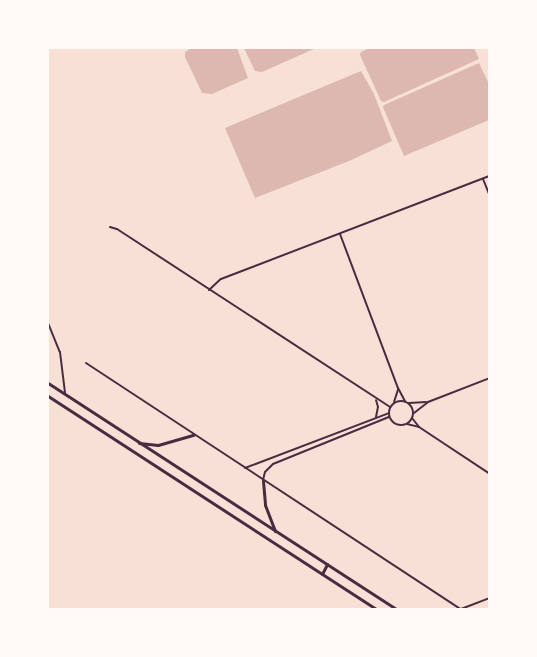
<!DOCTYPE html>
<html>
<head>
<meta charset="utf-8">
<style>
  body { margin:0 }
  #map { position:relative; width:537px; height:657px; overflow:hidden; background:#f7e1d7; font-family:Barlow,sans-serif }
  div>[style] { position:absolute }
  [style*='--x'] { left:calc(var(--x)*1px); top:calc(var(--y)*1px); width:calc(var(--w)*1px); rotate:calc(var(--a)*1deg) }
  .water>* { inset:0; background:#dcb8b0 }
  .minor>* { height:2px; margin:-1px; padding:0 1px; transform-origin:1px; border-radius:1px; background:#4a2c40 }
  .minor>.ring { margin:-1px; padding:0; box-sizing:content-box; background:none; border:2px solid #4a2c40; border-radius:50% }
  .trunk>* { height:3px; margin:-1.5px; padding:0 1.5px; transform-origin:1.5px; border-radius:1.5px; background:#4a2c40 }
  span { translate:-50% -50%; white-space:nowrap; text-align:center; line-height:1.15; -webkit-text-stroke:5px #fffaf5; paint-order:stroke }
  .frame { position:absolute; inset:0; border:49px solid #fffaf5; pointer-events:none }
</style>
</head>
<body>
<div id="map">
  <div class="water">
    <div style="clip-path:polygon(191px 48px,237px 48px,248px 78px,212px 94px,202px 93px,185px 57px,185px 52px)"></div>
    <div style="clip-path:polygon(244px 48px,316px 48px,262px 72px,255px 71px)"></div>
    <div style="clip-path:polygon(370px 48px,474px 48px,479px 59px,384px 102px,381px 101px,360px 55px,361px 52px)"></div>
    <div style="clip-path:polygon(479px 63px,489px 84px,489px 120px,404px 156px,383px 107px,384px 105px)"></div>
    <div style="clip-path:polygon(361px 71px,374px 94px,392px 141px,349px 161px,255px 198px,225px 128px)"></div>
  </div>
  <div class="minor">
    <div style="--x:483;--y:179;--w:18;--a:68"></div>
    <div style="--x:110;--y:227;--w:7;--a:16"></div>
    <div style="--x:117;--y:229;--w:326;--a:33.1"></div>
    <div style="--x:340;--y:234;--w:165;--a:69.4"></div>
    <div style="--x:398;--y:388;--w:15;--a:62"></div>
    <div style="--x:209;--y:290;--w:16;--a:-43"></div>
    <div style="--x:221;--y:279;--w:288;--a:-21"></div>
    <div style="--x:48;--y:323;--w:31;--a:68"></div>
    <div style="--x:60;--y:352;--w:41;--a:83"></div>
    <div style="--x:86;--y:363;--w:450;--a:33.3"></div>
    <div class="ring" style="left:389px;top:401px;width:22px;height:22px"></div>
    <div style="--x:394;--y:402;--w:13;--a:-72"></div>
    <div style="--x:409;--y:403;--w:17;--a:-3"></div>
    <div style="--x:414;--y:413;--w:18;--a:-38"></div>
    <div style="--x:428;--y:402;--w:66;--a:-21.2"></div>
    <div style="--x:376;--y:417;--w:10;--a:-79"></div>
    <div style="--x:378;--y:407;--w:7;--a:-106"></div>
    <div style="--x:412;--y:418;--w:11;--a:52"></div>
    <div style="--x:419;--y:427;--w:85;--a:33.5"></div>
    <div style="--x:407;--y:424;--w:12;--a:14"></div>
    <div style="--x:245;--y:468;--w:154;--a:-20.9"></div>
    <div style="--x:263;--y:480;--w:8;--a:-76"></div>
    <div style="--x:265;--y:472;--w:11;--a:-45"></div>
    <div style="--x:273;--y:464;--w:125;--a:-22.1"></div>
    <div style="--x:461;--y:609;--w:31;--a:-21"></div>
  </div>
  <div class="trunk">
    <div style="--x:48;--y:383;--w:416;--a:33"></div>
    <div style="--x:48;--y:396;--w:393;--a:33"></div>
    <div style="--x:139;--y:443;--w:19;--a:6"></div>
    <div style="--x:158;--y:445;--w:37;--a:-16"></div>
    <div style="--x:263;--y:481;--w:24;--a:85"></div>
    <div style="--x:265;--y:505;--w:28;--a:69"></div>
    <div style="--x:322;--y:574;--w:11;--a:-63"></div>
  </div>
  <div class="frame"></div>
</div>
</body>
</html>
